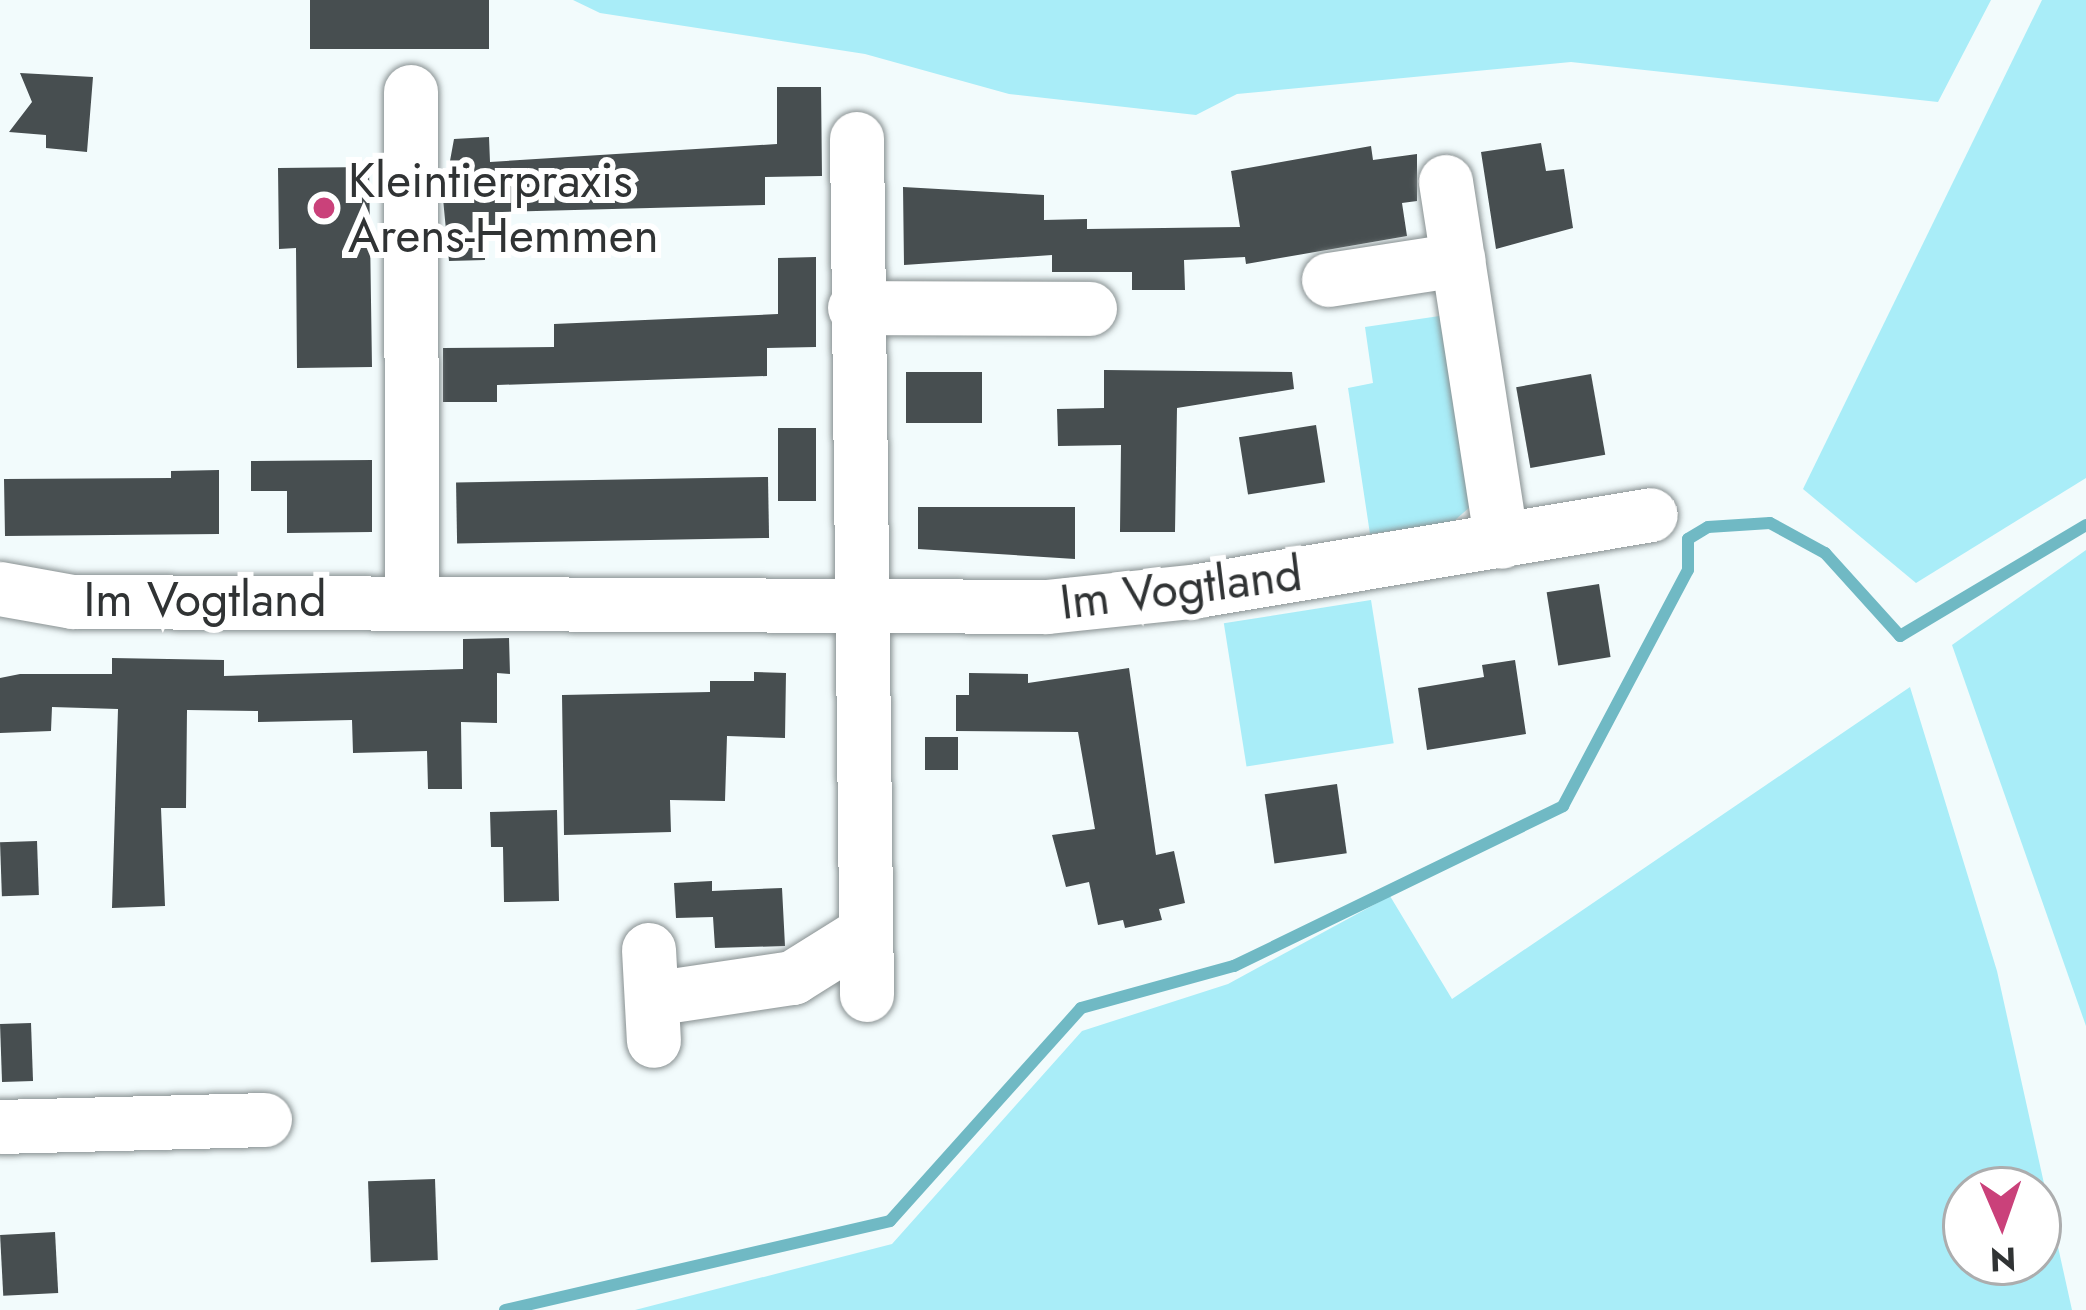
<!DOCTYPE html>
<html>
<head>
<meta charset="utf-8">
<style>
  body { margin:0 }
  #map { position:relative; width:2086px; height:1310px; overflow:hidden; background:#f2fbfc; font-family:Jost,sans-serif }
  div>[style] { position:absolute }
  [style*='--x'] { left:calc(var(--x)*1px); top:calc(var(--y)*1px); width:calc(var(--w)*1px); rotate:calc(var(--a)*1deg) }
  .green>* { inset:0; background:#a9edf8; transform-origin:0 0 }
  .stream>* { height:12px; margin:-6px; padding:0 6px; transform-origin:6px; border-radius:6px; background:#70b9c4 }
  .building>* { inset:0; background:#474e50; transform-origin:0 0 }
  .roads { filter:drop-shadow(0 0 3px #889091) drop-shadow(0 0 3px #889091) }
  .minor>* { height:54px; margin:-27px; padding:0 27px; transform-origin:27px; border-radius:27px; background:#fff }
  .dots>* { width:33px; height:33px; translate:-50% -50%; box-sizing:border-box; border:6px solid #fff; border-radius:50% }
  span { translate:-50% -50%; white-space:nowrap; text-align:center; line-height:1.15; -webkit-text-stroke:12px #fff; paint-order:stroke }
  .poi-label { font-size:48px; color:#303334 }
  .left { translate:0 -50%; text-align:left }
  .street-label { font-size:48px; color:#303334 }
  .north { position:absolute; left:1942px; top:1166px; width:120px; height:120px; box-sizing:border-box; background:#fff; border:3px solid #acadae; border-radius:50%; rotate:178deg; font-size:33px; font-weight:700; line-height:48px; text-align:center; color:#303334 }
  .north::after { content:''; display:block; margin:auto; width:42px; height:54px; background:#ca417a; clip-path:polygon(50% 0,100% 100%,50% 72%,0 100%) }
</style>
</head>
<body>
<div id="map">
  <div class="green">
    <div style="clip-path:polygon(573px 0,1991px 0,1938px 102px,1571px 62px,1237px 94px,1196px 115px,1009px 94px,865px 54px,600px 13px)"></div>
    <div style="clip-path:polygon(2042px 0,2086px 0,2086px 478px,1916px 583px,1803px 489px)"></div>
    <div style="clip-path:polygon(1453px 314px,1481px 497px,1453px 522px,1370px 534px,1348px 388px,1373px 383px,1365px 327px)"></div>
    <div style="clip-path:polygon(2086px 550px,2086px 1026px,1952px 645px)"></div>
    <div style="left:1371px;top:600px;width:145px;height:149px;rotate:81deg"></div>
    <div style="clip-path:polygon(evenodd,1910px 687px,1997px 971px,2072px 1310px,635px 1310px,892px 1244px,1082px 1031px,1228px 984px,1390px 896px,1452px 999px,1910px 687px,1966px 1190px,2038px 1190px,2038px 1262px,1966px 1262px,1966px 1190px)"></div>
  </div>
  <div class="stream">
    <div style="--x:505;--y:1310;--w:395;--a:-13"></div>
    <div style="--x:890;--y:1221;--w:286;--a:-48.1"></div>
    <div style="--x:1081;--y:1008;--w:159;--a:-15.4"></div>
    <div style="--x:1234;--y:966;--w:366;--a:-25.9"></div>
    <div style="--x:1563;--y:806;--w:267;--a:-62.1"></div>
    <div style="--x:1688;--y:570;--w:31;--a:-90"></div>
    <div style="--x:1688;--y:539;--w:23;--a:-31"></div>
    <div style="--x:1708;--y:527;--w:62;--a:-3.7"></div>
    <div style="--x:1770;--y:523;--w:63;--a:28.6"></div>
    <div style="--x:1825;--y:553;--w:112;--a:47.9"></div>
    <div style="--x:1900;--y:636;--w:217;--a:-30.8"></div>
  </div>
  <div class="building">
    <div style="left:310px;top:0;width:179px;height:49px"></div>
    <div style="clip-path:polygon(20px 73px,93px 77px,87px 152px,46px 148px,46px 135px,9px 132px,32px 102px)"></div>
    <div style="clip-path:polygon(777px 87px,821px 87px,822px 176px,765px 177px,765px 205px,502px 212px,502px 235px,485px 235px,485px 260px,449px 261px,443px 199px,454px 139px,489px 137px,490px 162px,777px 144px)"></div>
    <div style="clip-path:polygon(1541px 143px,1546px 171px,1564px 169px,1573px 228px,1496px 249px,1481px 152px)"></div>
    <div style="clip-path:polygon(1371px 146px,1373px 160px,1417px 154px,1417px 201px,1402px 203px,1407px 236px,1246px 264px,1245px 257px,1184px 260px,1185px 290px,1132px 290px,1132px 272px,1052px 272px,1052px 255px,904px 265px,903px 187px,1044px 195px,1044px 220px,1087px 219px,1087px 229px,1240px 227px,1231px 171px)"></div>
    <div style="clip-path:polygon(369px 167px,372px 367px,297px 368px,296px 248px,279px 249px,278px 168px)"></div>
    <div style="clip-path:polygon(816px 257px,816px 347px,767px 348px,767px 376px,497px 385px,497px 402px,443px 402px,443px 348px,554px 347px,554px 324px,778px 314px,778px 258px)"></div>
    <div style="clip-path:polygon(1104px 370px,1292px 372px,1294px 389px,1177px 408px,1175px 532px,1120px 532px,1121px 445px,1058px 446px,1057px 409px,1104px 408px)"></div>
    <div style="left:982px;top:372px;width:51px;height:76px;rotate:90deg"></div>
    <div style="left:1591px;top:374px;width:82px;height:76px;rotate:80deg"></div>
    <div style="left:1316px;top:425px;width:58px;height:78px;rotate:81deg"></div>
    <div style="left:778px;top:428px;width:38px;height:73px"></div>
    <div style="clip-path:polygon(372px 460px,372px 532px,287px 533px,287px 491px,251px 491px,251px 461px)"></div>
    <div style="clip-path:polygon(219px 470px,219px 534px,5px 536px,4px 479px,171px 478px,171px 471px)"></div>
    <div style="left:768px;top:477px;width:61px;height:312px;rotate:89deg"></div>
    <div style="clip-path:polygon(918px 507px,1075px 507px,1075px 559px,918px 549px)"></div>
    <div style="left:1599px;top:584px;width:74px;height:53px;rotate:81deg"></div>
    <div style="clip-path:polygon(509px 638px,510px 674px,497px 673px,497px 723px,461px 722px,462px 789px,428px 789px,427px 751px,353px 753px,352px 720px,258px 722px,258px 711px,187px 710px,186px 808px,161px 808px,165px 906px,112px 908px,118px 709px,52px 707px,51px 731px,0 733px,0 678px,20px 674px,112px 674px,112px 658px,224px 660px,224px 676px,463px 669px,463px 639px)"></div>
    <div style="clip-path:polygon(1515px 660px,1526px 734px,1427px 750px,1418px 688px,1484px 677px,1482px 665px)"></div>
    <div style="clip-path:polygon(1129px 668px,1156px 855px,1174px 851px,1185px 903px,1159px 909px,1162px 920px,1125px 928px,1123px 920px,1098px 925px,1089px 882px,1066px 887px,1052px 835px,1095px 829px,1078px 732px,956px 731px,956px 695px,969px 695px,969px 673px,1028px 674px,1028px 683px)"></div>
    <div style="clip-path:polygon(754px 672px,786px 673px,785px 738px,727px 736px,725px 801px,670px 800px,671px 832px,564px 835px,562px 695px,710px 692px,710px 681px,754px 681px)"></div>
    <div style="left:925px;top:737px;width:33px;height:33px"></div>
    <div style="left:1337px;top:784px;width:70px;height:73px;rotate:82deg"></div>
    <div style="clip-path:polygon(557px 810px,559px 901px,504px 902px,503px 847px,491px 847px,490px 812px)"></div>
    <div style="left:37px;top:841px;width:54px;height:37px;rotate:88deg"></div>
    <div style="clip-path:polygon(712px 881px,712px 891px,782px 888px,785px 946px,715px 948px,713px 917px,676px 918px,674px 883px)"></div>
    <div style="left:31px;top:1023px;width:58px;height:31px;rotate:88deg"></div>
    <div style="left:435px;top:1179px;width:81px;height:67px;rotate:88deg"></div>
    <div style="left:55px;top:1232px;width:61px;height:55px;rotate:87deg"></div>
  </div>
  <div class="roads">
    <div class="minor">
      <div style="--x:411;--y:92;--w:508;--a:89.89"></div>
      <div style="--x:857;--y:139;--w:856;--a:89.33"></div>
      <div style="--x:1446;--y:182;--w:364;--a:81.2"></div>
      <div style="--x:1329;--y:280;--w:131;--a:-8.8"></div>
      <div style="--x:855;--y:308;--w:235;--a:0.2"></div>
      <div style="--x:0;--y:589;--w:74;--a:10.1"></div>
      <div style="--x:73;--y:602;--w:974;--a:0.29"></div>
      <div style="--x:1047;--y:607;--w:152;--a:-6"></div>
      <div style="--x:1198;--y:591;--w:459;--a:-9.5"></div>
      <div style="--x:649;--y:950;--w:91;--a:86.9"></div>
      <div style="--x:652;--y:999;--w:143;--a:-8.5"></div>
      <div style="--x:793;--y:978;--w:85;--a:-32"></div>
      <div style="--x:0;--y:1127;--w:265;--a:-1.5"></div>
    </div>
  </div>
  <div class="dots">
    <div style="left:324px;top:208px;background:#ca417a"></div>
  </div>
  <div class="poi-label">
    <span class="left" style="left:348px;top:208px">Kleintierpraxis<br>Arens-Hemmen</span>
  </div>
  <div class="street-label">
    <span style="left:1181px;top:588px;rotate:-7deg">Im Vogtland</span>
    <span style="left:205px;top:600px">Im Vogtland</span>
  </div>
  <div class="north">N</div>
</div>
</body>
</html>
